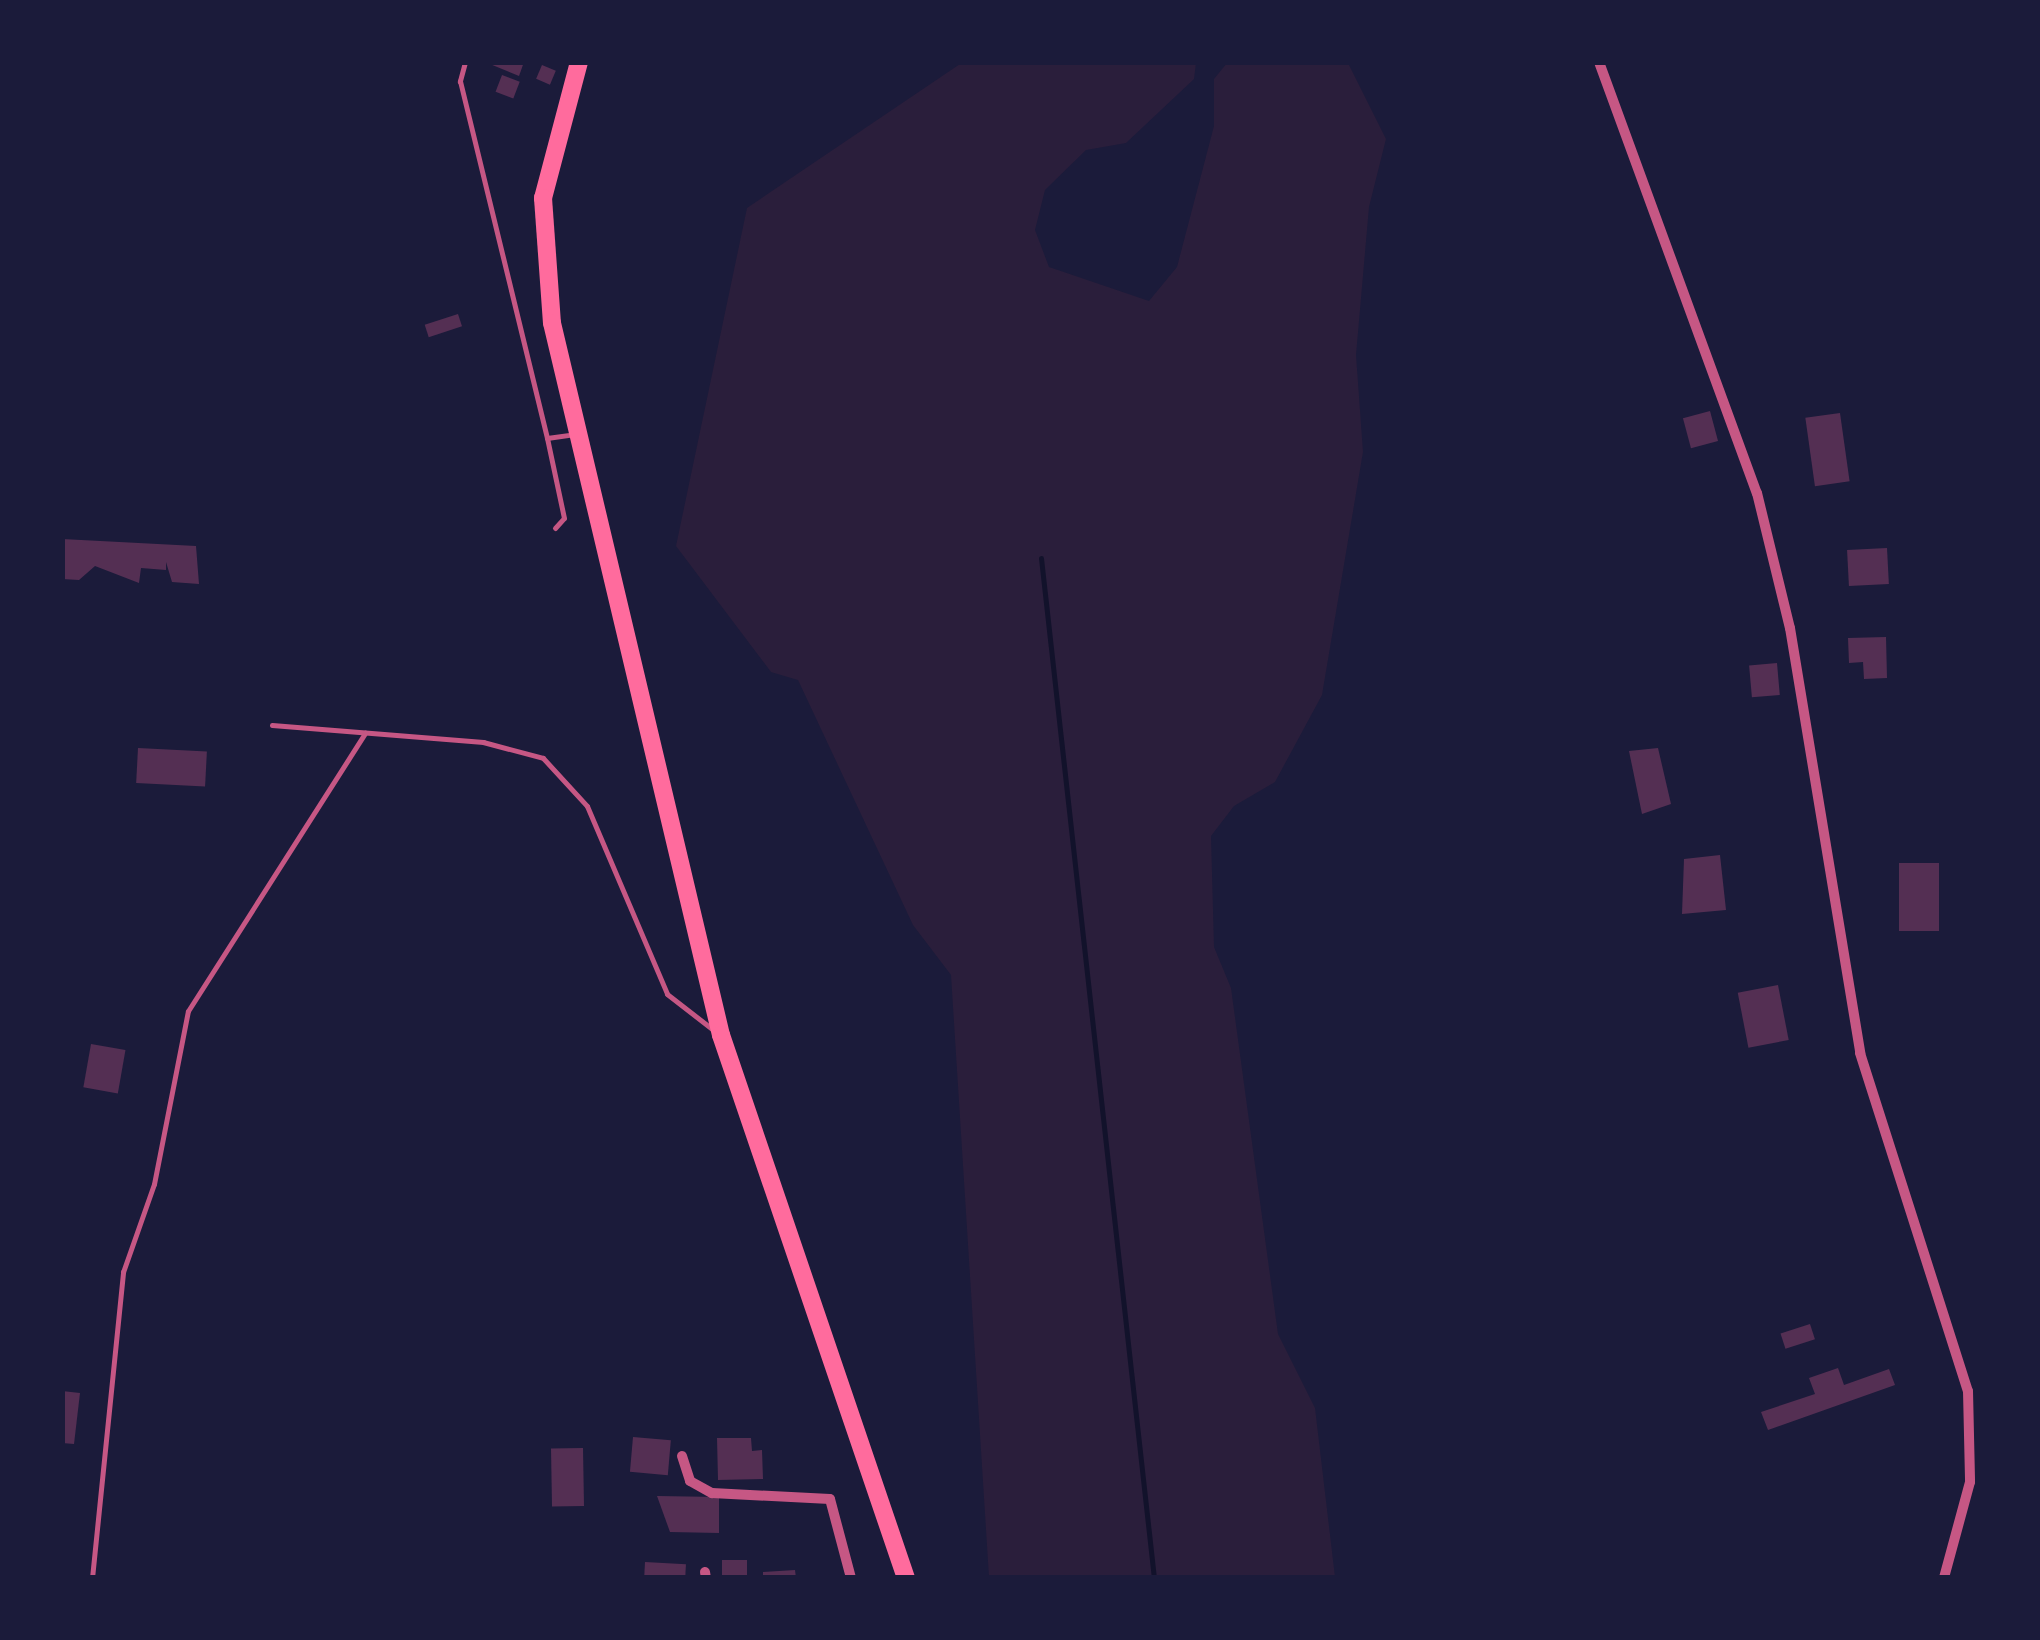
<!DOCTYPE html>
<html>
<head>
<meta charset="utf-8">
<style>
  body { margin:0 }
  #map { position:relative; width:2040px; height:1640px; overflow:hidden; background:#1b1b3a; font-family:"Alegreya Sans",sans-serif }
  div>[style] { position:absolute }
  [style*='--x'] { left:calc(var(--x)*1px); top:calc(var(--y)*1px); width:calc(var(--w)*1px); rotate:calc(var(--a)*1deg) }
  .green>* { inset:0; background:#2a1e3b }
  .stream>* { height:5px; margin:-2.5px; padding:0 2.5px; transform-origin:2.5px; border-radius:2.5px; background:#12122b }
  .building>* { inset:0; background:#542f53; transform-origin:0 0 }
  .service>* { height:5px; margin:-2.5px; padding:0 2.5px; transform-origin:2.5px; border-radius:2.5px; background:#c65784 }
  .minor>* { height:10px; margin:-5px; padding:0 5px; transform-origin:5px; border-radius:5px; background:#c65784 }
  .primary>* { height:18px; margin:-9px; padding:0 9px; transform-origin:9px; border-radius:9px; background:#ff6b9d }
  span { translate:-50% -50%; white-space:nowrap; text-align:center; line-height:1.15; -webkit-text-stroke:9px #1b1b3a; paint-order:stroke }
  .frame { position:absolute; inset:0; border:65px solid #1b1b3a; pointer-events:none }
</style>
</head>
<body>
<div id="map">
  <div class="green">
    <div style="clip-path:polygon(963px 62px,1196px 63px,1194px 79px,1126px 143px,1086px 150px,1045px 190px,1035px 230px,1049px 267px,1149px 301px,1177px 267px,1214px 126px,1214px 79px,1227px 63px,1348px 63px,1386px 139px,1369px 207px,1356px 355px,1363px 452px,1322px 695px,1275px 782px,1234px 806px,1211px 836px,1214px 947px,1231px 988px,1278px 1334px,1315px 1408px,1335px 1577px,989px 1577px,951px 975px,913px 925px,798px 680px,771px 672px,676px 546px,747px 208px)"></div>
  </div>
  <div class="stream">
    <div style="--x:1041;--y:558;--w:1026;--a:83.68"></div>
  </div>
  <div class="building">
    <div style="clip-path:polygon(485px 62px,524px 62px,519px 76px)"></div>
    <div style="left:542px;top:65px;width:15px;height:15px;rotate:23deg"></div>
    <div style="left:502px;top:75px;width:19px;height:18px;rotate:21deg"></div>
    <div style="left:458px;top:314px;width:13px;height:35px;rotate:72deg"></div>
    <div style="left:1710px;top:411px;width:31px;height:28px;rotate:75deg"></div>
    <div style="left:1840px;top:413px;width:69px;height:35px;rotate:82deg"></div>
    <div style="clip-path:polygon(62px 539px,196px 546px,199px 584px,172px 582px,166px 562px,166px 570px,141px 568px,139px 583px,95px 566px,79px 580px,62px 579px)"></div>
    <div style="left:1887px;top:548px;width:36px;height:40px;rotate:87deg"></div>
    <div style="clip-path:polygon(1886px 637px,1887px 678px,1864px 679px,1863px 662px,1849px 663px,1848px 638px)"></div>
    <div style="left:1777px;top:663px;width:32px;height:28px;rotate:85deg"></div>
    <div style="left:138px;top:748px;width:69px;height:35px;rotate:3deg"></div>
    <div style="clip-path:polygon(1658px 748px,1671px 804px,1642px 814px,1629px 751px)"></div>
    <div style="clip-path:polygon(1720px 855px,1726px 910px,1682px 914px,1684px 859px)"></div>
    <div style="left:1899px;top:863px;width:40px;height:68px"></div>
    <div style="left:1778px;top:985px;width:56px;height:41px;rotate:79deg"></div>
    <div style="left:91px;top:1044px;width:35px;height:44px;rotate:10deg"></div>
    <div style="left:1810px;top:1324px;width:16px;height:31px;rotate:72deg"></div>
    <div style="clip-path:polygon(1838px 1368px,1844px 1385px,1889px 1369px,1895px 1385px,1768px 1430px,1761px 1412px,1815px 1394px,1809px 1378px)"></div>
    <div style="clip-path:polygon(62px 1391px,80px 1393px,74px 1444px,62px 1443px)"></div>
    <div style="left:633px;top:1437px;width:38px;height:35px;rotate:5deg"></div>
    <div style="clip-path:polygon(717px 1438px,751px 1438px,752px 1451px,762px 1450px,763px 1479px,718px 1480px)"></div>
    <div style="left:583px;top:1448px;width:58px;height:32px;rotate:89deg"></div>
    <div style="clip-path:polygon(657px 1496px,719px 1497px,719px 1533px,670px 1532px)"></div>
    <div style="left:722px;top:1560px;width:25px;height:18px"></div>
    <div style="left:645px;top:1562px;width:41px;height:16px;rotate:3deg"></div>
    <div style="clip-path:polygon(795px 1570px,796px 1578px,763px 1578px,763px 1572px)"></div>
  </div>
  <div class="service">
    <div style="--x:465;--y:62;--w:20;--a:105"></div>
    <div style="--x:460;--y:81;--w:367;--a:76.3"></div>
    <div style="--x:555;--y:528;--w:13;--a:-48"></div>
    <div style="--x:564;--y:518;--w:82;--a:-102"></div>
    <div style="--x:547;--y:438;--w:28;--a:-8"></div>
    <div style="--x:272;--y:725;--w:212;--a:4.6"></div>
    <div style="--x:483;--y:742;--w:62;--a:14.9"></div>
    <div style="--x:543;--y:758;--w:65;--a:47.5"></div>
    <div style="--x:587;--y:806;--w:204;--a:66.9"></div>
    <div style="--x:667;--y:994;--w:62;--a:37.8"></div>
    <div style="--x:92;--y:1578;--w:308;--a:-84.2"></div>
    <div style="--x:123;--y:1272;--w:93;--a:-70.6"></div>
    <div style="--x:154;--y:1184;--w:176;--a:-78.9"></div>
    <div style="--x:188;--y:1011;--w:330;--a:-57.5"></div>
  </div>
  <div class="minor">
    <div style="--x:1599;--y:62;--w:459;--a:69.9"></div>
    <div style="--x:1757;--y:493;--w:139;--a:76.3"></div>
    <div style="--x:1790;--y:628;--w:431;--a:80.6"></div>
    <div style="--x:1860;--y:1053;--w:355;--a:72.3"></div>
    <div style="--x:1968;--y:1391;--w:91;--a:88.7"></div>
    <div style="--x:1970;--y:1482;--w:99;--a:105.2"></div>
    <div style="--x:682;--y:1456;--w:26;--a:72"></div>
    <div style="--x:690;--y:1481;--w:25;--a:29"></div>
    <div style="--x:712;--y:1493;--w:118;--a:2.9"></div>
    <div style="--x:830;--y:1499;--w:82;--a:75.1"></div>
    <div style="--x:705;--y:1572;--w:6;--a:81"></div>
  </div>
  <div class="primary">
    <div style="--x:579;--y:62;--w:141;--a:104.8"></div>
    <div style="--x:543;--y:198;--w:125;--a:85.9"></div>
    <div style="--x:552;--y:323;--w:732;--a:76.65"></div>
    <div style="--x:721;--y:1035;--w:574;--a:71.19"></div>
  </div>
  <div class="frame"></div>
</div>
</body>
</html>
